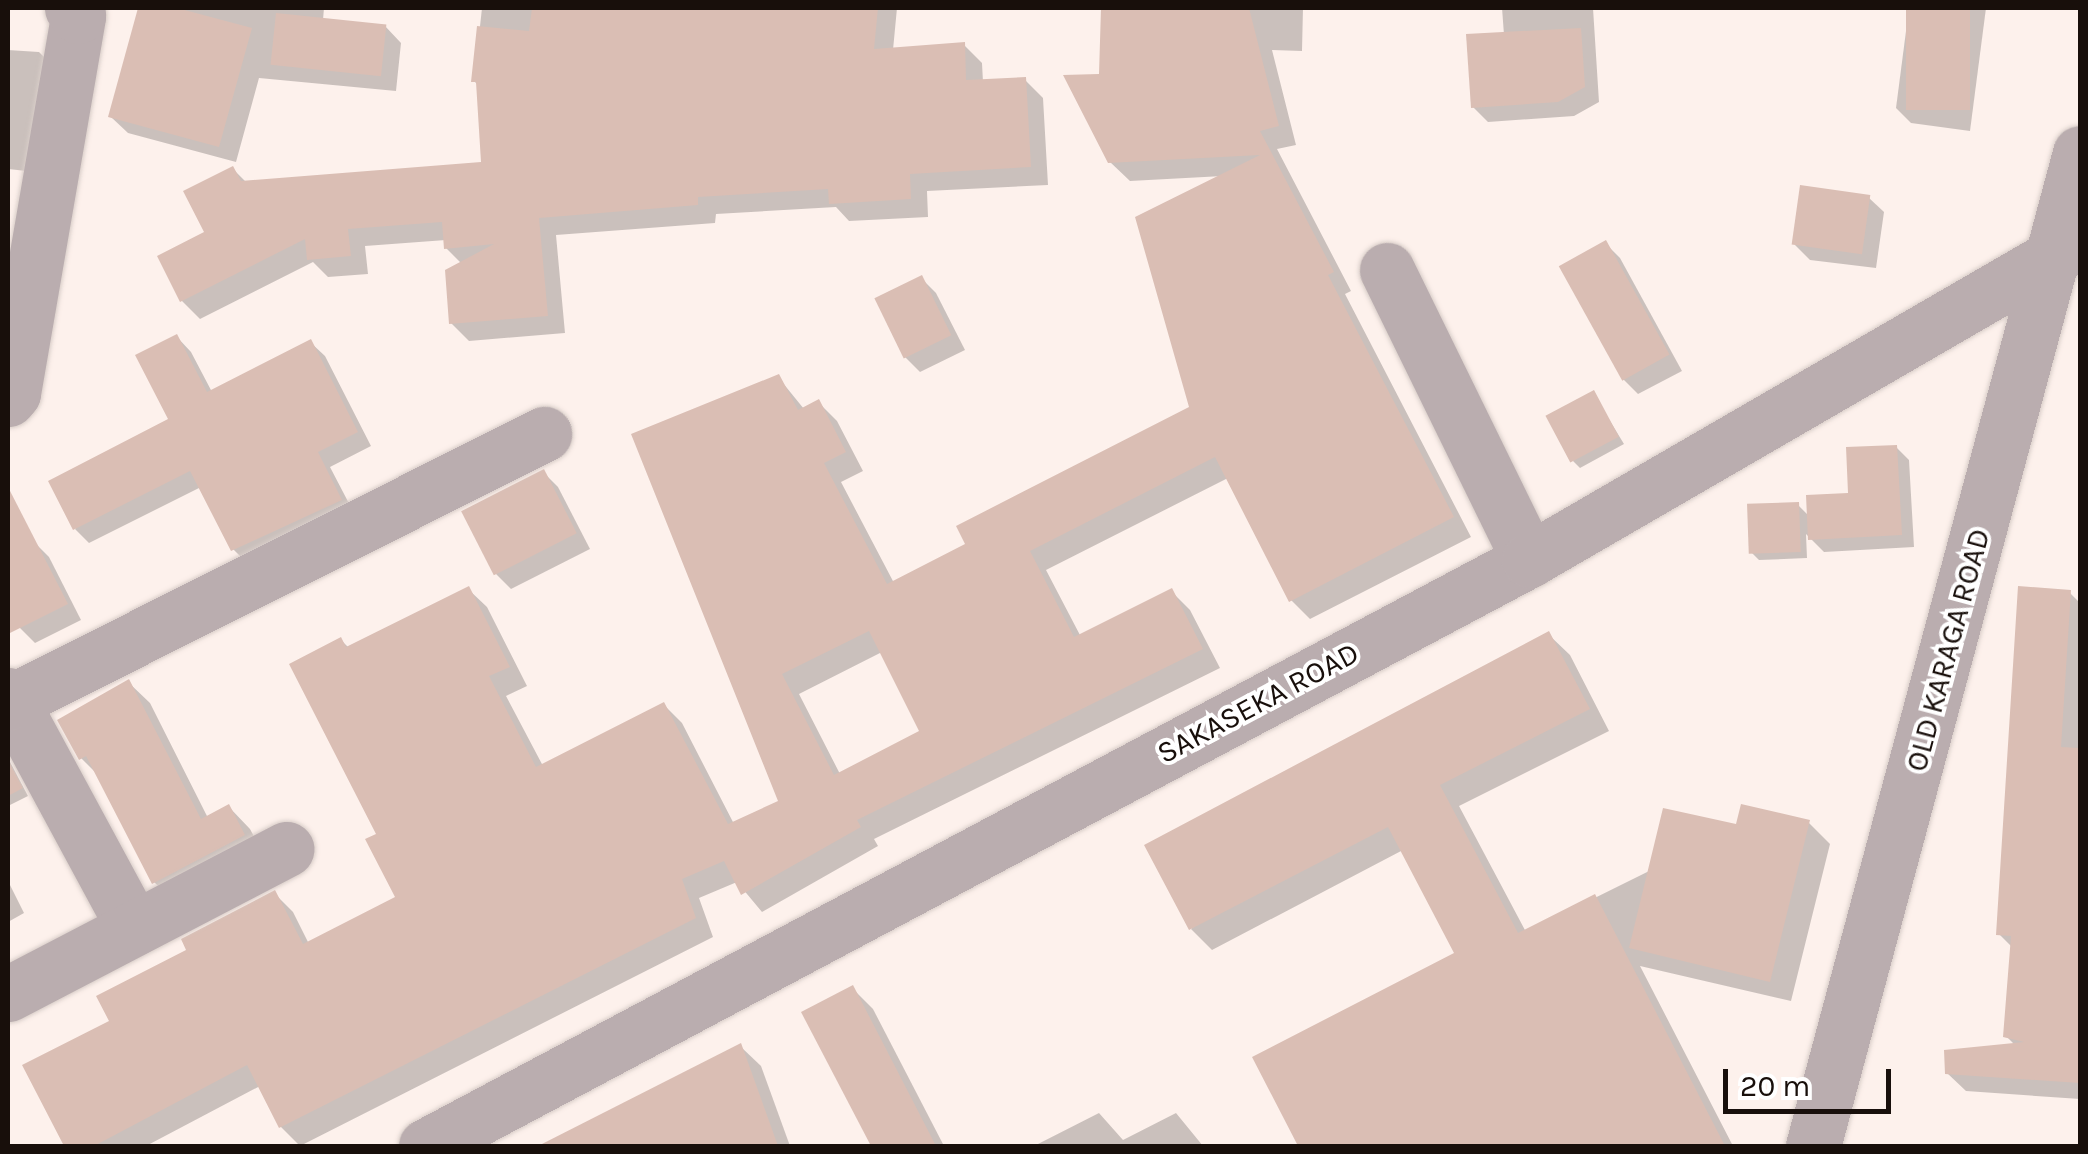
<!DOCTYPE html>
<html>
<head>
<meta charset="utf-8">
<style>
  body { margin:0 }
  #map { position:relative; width:2088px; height:1154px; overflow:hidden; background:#fdf1ec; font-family:Karla,sans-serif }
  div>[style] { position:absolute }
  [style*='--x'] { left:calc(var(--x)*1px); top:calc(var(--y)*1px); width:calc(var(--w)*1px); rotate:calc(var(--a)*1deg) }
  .shadow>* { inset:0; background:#0003 }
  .building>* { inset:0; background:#dabeb4; transform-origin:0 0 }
  .roads { filter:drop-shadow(0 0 2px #d8cdc8) drop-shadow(0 0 2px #d8cdc8) }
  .minor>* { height:55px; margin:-27.5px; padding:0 27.5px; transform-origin:27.5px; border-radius:27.5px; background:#baadaf }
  span { translate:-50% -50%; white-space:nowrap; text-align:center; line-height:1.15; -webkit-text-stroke:8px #fff; paint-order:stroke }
  .street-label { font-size:30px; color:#180f0b }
  .frame { position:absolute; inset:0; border:10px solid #180f0b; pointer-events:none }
  .scale { position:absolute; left:1723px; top:1069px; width:168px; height:45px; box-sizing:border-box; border:5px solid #180f0b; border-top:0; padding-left:12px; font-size:30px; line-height:35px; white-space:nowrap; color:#180f0b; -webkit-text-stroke:8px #fff; paint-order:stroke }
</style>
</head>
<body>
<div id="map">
  <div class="shadow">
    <div style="clip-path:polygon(141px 8px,324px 8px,323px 20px,385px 26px,401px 43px,396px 91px,259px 78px,236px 162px,128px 133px,111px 117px)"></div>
    <div style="clip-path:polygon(482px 8px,897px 8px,893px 50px,964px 45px,982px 63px,983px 82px,1025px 80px,1043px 98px,1048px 185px,927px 191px,928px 217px,849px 221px,836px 207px,716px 214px,715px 223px,556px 235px,565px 333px,469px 341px,451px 323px,462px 264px,446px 248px,446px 240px,365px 246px,368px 274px,328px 277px,313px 262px,200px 319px,182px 301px,160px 257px,208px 233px,233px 169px,247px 183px,484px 164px,479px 86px,474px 81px)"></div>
    <div style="clip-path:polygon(evenodd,1103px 8px,1303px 8px,1302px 51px,1272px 50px,1296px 145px,1277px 149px,1351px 291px,1345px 294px,1471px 537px,1310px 619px,1291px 600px,1228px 478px,1046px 570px,1081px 637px,1171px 591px,1190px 610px,1220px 668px,874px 839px,878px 846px,762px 912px,737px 882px,699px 898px,713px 937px,300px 1146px,281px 1127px,260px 1086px,146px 1146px,66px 1146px,26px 1066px,112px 1022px,190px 951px,274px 893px,293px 912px,309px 944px,398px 898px,379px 835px,341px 640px,349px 648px,468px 589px,487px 607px,527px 686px,506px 696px,543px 766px,664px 705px,682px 723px,734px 824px,781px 802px,778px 377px,804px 409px,818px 402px,837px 421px,863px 471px,841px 482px,894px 583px,968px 545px,1192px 408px,1223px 176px,1130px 181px,1110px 162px,1101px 76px,1103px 8px,882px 652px,923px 732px,840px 774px,799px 694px,882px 652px)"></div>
    <div style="clip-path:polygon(1502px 8px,1593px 8px,1599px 102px,1574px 116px,1488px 122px,1473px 107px,1504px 35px)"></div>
    <div style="clip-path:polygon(1909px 8px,1986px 8px,1970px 131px,1911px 123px,1896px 108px)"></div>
    <div style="clip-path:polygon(8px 50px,39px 52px,54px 67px,36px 172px,8px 169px)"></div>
    <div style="clip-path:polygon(1868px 197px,1884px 212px,1876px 268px,1810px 260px,1795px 245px)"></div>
    <div style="clip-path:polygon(1605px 243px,1620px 258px,1682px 371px,1638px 394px,1623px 379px)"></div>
    <div style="clip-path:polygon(921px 278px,936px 293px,965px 350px,920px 372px,905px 357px,877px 299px)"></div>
    <div style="clip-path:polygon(177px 337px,191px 352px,212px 392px,310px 342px,325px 356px,371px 446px,330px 467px,355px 515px,248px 564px,233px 549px,201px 487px,89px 543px,75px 529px,172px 420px)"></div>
    <div style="clip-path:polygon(1593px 393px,1624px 444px,1580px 468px,1573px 461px)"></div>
    <div style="clip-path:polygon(1896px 447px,1909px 460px,1914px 547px,1824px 552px,1806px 534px,1807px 558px,1759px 560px,1752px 553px,1798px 505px,1810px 517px,1851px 495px)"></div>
    <div style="clip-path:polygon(543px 472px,558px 487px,590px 549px,511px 589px,496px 574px)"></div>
    <div style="clip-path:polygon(34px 542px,49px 557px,81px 620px,35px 643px,20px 628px,8px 604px,8px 556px)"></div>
    <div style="clip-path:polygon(2070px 593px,2080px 603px,2080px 1099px,1966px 1091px,1947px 1073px,2015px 1045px,2006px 1036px,2012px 947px,1999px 934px)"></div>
    <div style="clip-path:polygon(1548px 634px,1570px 655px,1609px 731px,1459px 806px,1526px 932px,1738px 827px,1809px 823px,1830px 844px,1791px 1001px,1640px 966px,1733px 1146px,1301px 1146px,1255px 1058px,1457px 954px,1403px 850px,1212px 950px,1191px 929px)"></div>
    <div style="clip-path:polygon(128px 682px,150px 703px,208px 818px,229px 807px,250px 829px,265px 857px,176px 903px,154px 882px,101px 778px,81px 758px)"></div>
    <div style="clip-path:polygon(8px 758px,28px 796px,8px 806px)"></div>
    <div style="clip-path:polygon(8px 881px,24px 913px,8px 922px)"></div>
    <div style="clip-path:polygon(852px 988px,873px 1009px,944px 1146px,874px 1146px,805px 1013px)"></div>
    <div style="clip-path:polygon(740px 1046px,761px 1066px,790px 1146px,544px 1146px)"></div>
    <div style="clip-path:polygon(1099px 1113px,1123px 1140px,1176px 1113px,1203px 1146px,1034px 1146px)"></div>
  </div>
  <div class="building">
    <div style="clip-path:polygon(138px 8px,177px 8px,252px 28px,219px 147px,108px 117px)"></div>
    <div style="clip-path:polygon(532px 8px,878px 8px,874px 49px,965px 42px,966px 80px,1026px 77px,1031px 167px,910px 174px,911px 199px,829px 204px,828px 189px,698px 197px,698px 205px,539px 218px,548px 316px,449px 324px,445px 270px,494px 244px,444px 249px,442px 222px,348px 229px,351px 256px,307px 260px,305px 239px,180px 302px,157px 256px,204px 232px,183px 191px,233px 166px,241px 181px,481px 162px,476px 82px,471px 82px,477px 26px,529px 31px)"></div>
    <div style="clip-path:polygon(evenodd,1101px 8px,1249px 8px,1279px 126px,1260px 131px,1334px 272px,1328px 275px,1454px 517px,1289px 602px,1215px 457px,1030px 551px,1074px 637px,1172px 588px,1203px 649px,857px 820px,861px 827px,741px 895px,724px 861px,682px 879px,696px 918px,279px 1128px,247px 1065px,94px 1146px,64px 1146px,22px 1065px,109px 1021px,96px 996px,186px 950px,181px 939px,275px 890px,303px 944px,395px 897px,365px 839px,376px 834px,289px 664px,341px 637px,346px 647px,469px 586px,510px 667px,489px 676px,536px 767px,664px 702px,728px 824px,778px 801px,631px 434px,779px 374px,798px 410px,819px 399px,846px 452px,824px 463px,887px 584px,965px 544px,956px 526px,1189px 407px,1135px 217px,1260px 155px,1108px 163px,1063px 75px,1099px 74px,1101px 8px,869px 631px,919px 731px,834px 775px,782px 674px,869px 631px)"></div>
    <div style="left:1906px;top:8px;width:64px;height:102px"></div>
    <div style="left:276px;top:13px;width:111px;height:52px;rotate:6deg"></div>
    <div style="clip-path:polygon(1581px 28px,1585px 87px,1558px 102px,1471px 108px,1466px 34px)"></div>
    <div style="left:1800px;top:185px;width:71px;height:60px;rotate:8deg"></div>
    <div style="left:1606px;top:240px;width:131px;height:54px;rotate:61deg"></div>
    <div style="left:922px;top:275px;width:67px;height:53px;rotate:64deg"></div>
    <div style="clip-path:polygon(177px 334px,207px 392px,311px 339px,358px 432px,318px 452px,342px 500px,231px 551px,190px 471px,73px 530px,48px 481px,168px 419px,135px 355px)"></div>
    <div style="left:1594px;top:390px;width:53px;height:55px;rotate:62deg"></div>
    <div style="clip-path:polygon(1897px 445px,1902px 535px,1808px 540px,1806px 495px,1848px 493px,1846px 447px)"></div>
    <div style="left:544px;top:469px;width:72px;height:93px;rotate:63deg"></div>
    <div style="clip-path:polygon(8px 487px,68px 604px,8px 634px)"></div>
    <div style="left:1799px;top:502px;width:50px;height:52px;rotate:88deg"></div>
    <div style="clip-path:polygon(2018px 586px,2071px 590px,2061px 747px,2080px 748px,2080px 1083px,1945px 1074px,1944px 1050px,2024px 1042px,2003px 1037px,2011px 936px,1996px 935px)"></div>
    <div style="clip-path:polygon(1549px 631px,1590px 709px,1440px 785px,1518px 933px,1595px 894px,1725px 1146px,1298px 1146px,1252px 1057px,1454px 953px,1388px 827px,1189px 930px,1144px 845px)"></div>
    <div style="clip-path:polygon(129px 679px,201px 819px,229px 804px,245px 835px,152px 884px,86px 756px,79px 760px,57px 720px)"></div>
    <div style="clip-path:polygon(8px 760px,23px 788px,8px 796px)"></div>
    <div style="clip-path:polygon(1741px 804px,1810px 820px,1770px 982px,1629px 948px,1663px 808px,1736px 824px)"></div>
    <div style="clip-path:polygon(853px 985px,936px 1146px,871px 1146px,801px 1012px)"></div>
    <div style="clip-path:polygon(741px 1043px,778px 1146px,538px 1146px,672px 1078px)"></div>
  </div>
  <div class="roads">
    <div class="minor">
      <div style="--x:1387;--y:270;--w:323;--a:63.9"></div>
      <div style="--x:8;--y:399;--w:8;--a:-50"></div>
      <div style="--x:13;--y:393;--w:383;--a:-80.2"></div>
      <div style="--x:78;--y:16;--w:10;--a:-127"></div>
      <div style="--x:8;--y:695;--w:265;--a:61.6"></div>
      <div style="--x:8;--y:703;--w:600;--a:-26.65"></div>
      <div style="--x:8;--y:994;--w:314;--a:-27.5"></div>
      <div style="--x:426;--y:1146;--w:1249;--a:-27.98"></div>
      <div style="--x:1529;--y:560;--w:637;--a:-30.07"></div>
      <div style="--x:1813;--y:1146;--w:1028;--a:-74.95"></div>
    </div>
  </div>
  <div class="street-label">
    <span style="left:1948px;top:650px;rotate:-75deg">OLD KARAGA ROAD</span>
    <span style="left:1258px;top:703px;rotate:-28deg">SAKASEKA ROAD</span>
  </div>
  <div class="frame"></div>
  <div class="scale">20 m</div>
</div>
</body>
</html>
